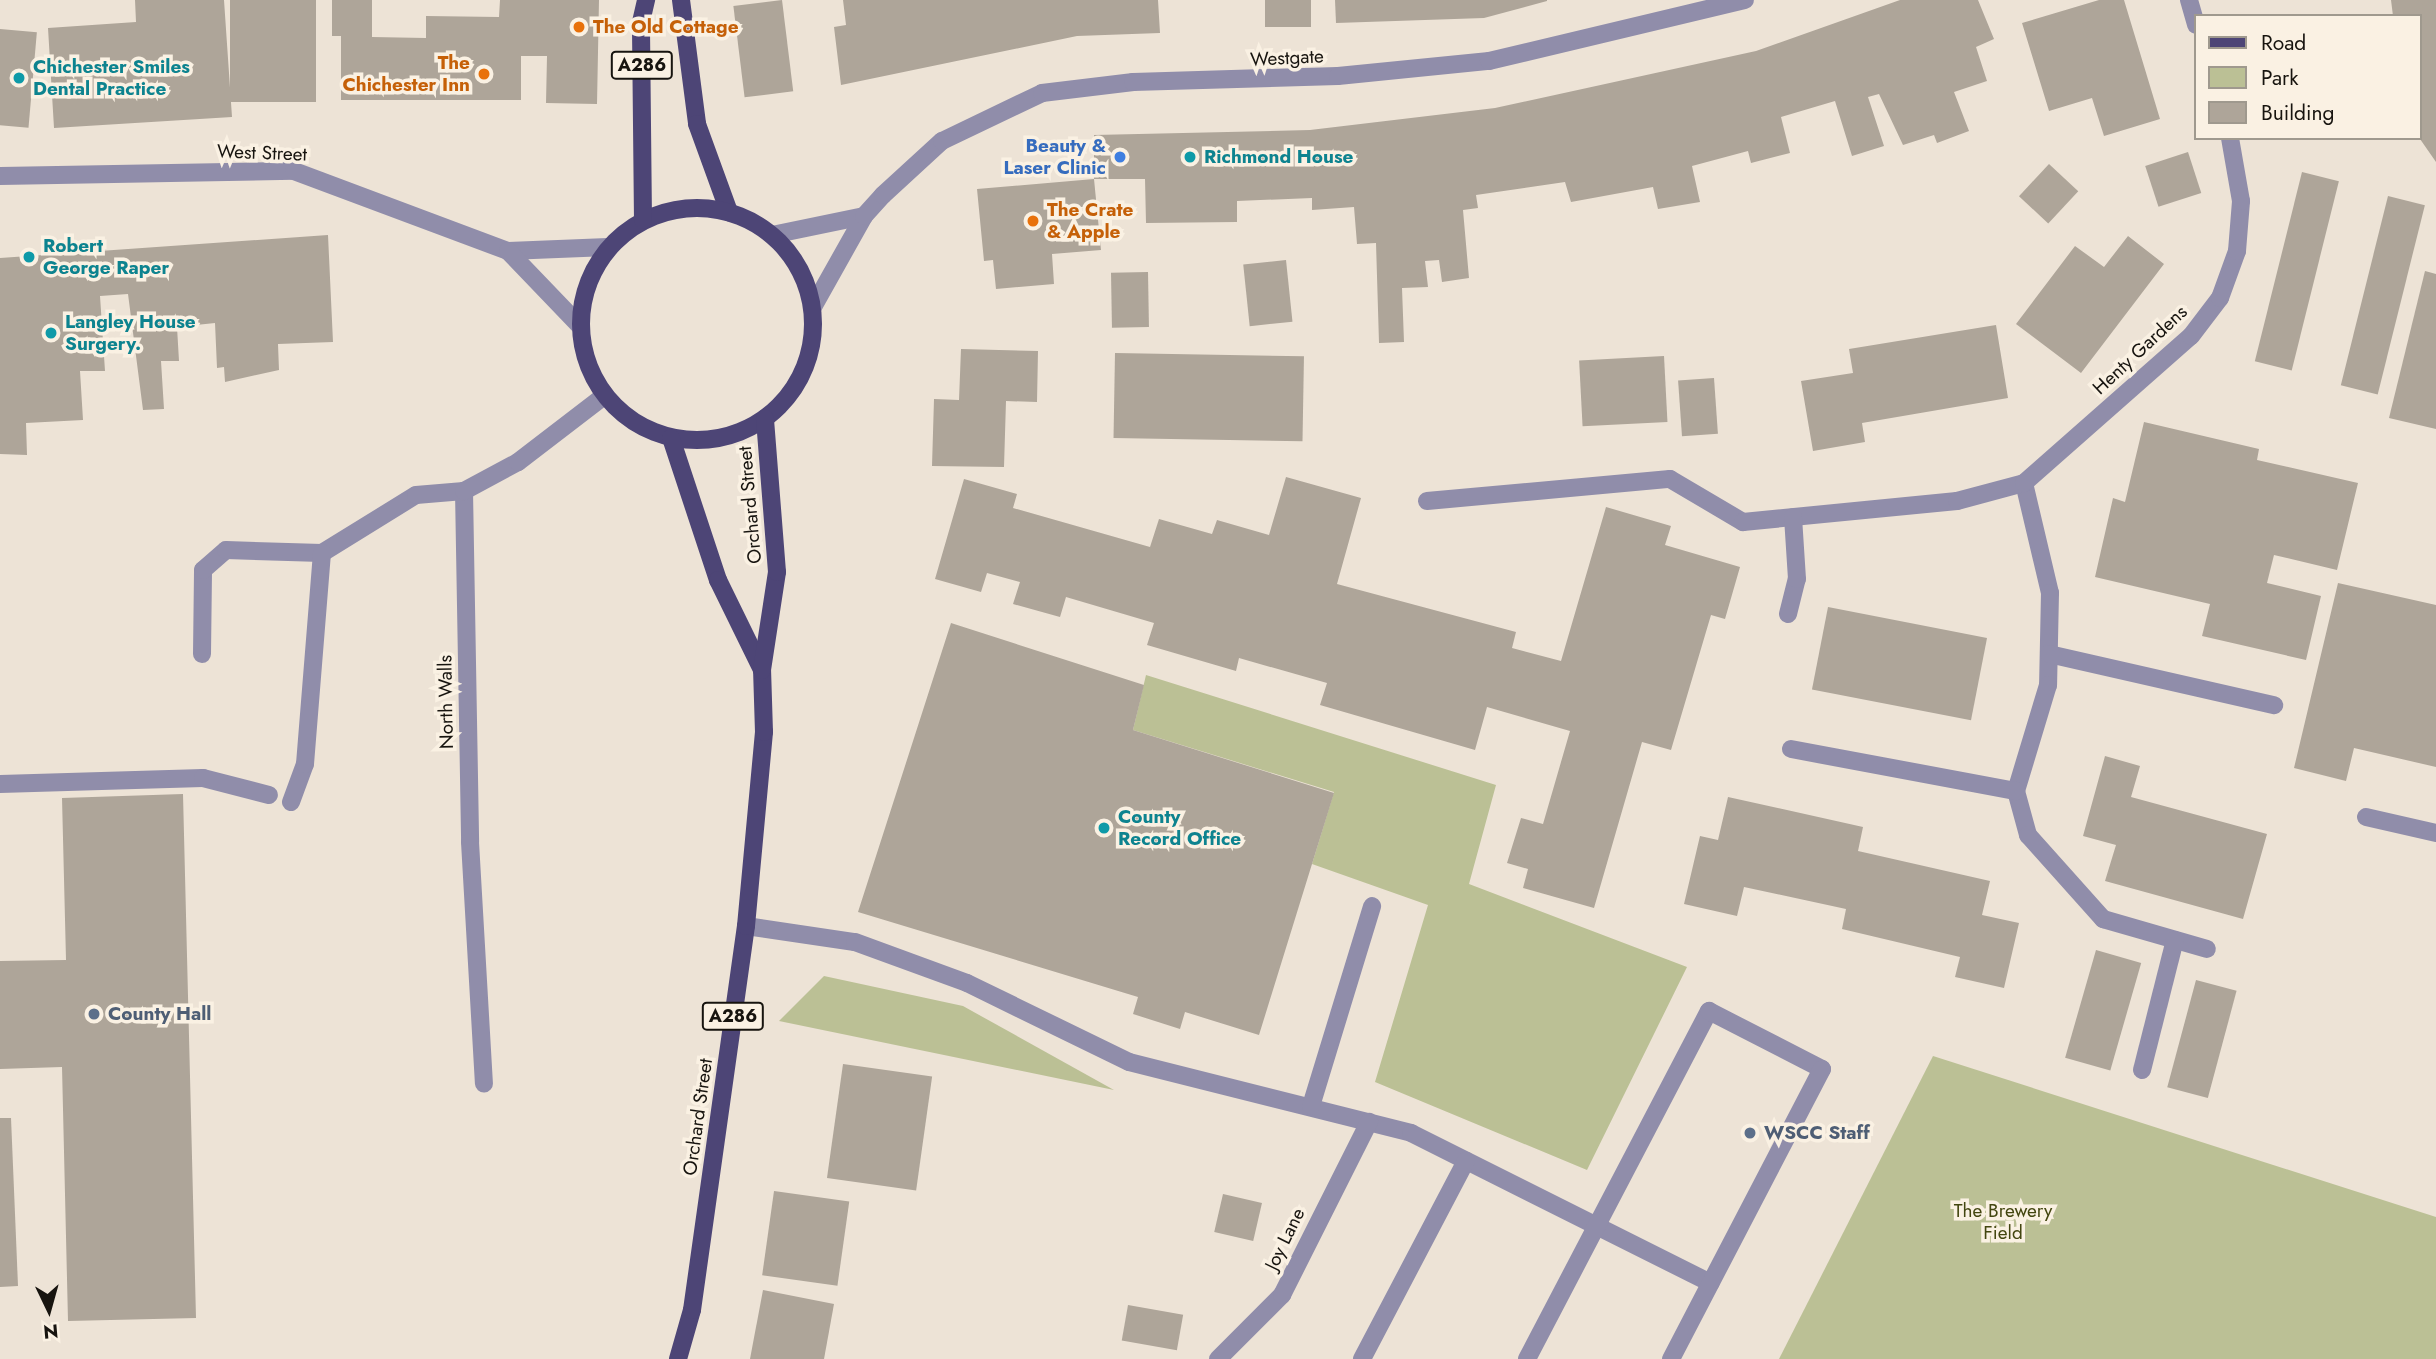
<!DOCTYPE html>
<html>
<head>
<meta charset="utf-8">
<style>
  body { margin:0 }
  #map { position:relative; width:2436px; height:1359px; overflow:hidden; background:#ede3d6; font-family:Jost,sans-serif }
  div>[style] { position:absolute }
  [style*='--x'] { left:calc(var(--x)*1px); top:calc(var(--y)*1px); width:calc(var(--w)*1px); rotate:calc(var(--a)*1deg) }
  .green>* { inset:0; background:#bbc095 }
  .building>* { inset:0; background:#aea599; transform-origin:0 0 }
  .minor>* { height:18px; margin:-9px; padding:0 9px; transform-origin:9px; border-radius:9px; background:#908daa }
  .major>* { height:18px; margin:-9px; padding:0 9px; transform-origin:9px; border-radius:9px; background:#4d4576 }
  .major>.ring { margin:-9px; padding:0; box-sizing:content-box; background:none; border:18px solid #4d4576; border-radius:50% }
  .dots>* { width:19px; height:19px; translate:-50% -50%; box-sizing:border-box; border:4px solid #faf1e3; border-radius:50% }
  span { translate:-50% -50%; white-space:nowrap; text-align:center; line-height:1.15; -webkit-text-stroke:7px #faf1e3; paint-order:stroke }
  .shield-label span { padding:2px 5px; background:#faf1e3; border:2px solid; border-radius:5px; -webkit-text-stroke-width:0 }
  .shield-label { font-size:18px; color:#17140f; font-weight:700 }
  .food-label { font-size:19px; color:#c56008; font-weight:700 }
  .left { translate:0 -50%; text-align:left }
  .right { translate:-100% -50%; text-align:right }
  .street-label { font-size:19px; color:#17140f }
  .culture-label { font-size:19px; color:#0d838f; font-weight:700 }
  .shop-label { font-size:19px; color:#366cbe; font-weight:700 }
  .service-label { font-size:19px; color:#4e5e75; font-weight:700 }
  .park-label { font-size:19px; color:#434610 }
  .legend { position:absolute; left:2194px; top:14px; width:228px; height:126px; box-sizing:border-box; background:#faf1e3; border:2px solid #9f998e; margin:0; padding:9px 12px; list-style:none; font-size:21px; color:#17140f }
  .legend li { display:flex; align-items:center; gap:14px; height:35px }
  .legend b { width:35px; border:2px solid #9f998e }
  .north { position:absolute; left:14px; top:1275px; width:70px; height:70px; -webkit-text-stroke:5px #faf1e3; paint-order:stroke; rotate:175deg; font-size:19px; font-weight:700; line-height:28px; text-align:center; color:#17140f }
  .north::after { content:''; display:block; margin:auto; width:24px; height:32px; background:#17140f; clip-path:polygon(50% 0,100% 100%,50% 72%,0 100%) }
</style>
</head>
<body>
<div id="map">
  <div class="green">
    <div style="clip-path:polygon(1146px 675px,1496px 785px,1469px 884px,1687px 967px,1587px 1170px,1375px 1082px,1428px 905px,1312px 864px,1334px 792px,1133px 730px)"></div>
    <div style="clip-path:polygon(824px 976px,963px 1006px,1114px 1090px,779px 1021px)"></div>
    <div style="clip-path:polygon(1933px 1056px,2436px 1217px,2436px 1359px,1779px 1359px)"></div>
  </div>
  <div class="building">
    <div style="clip-path:polygon(135px 0,224px 0,232px 117px,54px 128px,48px 28px,136px 22px)"></div>
    <div style="left:230px;top:0;width:86px;height:102px"></div>
    <div style="clip-path:polygon(332px 0,372px 0,372px 37px,426px 38px,426px 16px,499px 17px,500px 0,599px 0,597px 104px,546px 103px,547px 56px,521px 56px,521px 100px,341px 100px,341px 36px,332px 36px)"></div>
    <div style="left:782px;top:0;width:92px;height:49px;rotate:83deg"></div>
    <div style="clip-path:polygon(843px 0,1158px 0,1160px 33px,1077px 36px,841px 85px,834px 27px,846px 25px)"></div>
    <div style="left:1265px;top:0;width:46px;height:27px"></div>
    <div style="clip-path:polygon(1335px 0,1547px 0,1547px 1px,1484px 18px,1336px 23px)"></div>
    <div style="clip-path:polygon(1900px 0,1978px 0,1994px 39px,1976px 47px,1987px 81px,1954px 92px,1969px 131px,1937px 143px,1934px 135px,1903px 145px,1879px 94px,1868px 97px,1884px 146px,1852px 156px,1835px 101px,1781px 117px,1790px 153px,1751px 163px,1748px 151px,1692px 166px,1700px 202px,1658px 209px,1653px 187px,1571px 202px,1565px 182px,1476px 195px,1478px 208px,1463px 210px,1469px 278px,1442px 282px,1439px 260px,1425px 261px,1428px 287px,1402px 288px,1404px 342px,1379px 343px,1376px 243px,1357px 244px,1354px 207px,1312px 210px,1312px 198px,1237px 201px,1237px 222px,1146px 223px,1145px 179px,1094px 179px,1094px 135px,1310px 130px,1495px 108px,1756px 51px)"></div>
    <div style="clip-path:polygon(2099px 0,2124px 0,2160px 119px,2104px 136px,2092px 98px,2049px 111px,2022px 23px)"></div>
    <div style="clip-path:polygon(2391px 0,2436px 0,2436px 162px,2420px 139px,2420px 16px,2393px 16px)"></div>
    <div style="left:0;top:29px;width:37px;height:96px;rotate:5deg"></div>
    <div style="left:2188px;top:152px;width:43px;height:45px;rotate:72deg"></div>
    <div style="left:2049px;top:164px;width:40px;height:44px;rotate:43deg"></div>
    <div style="left:2302px;top:172px;width:38px;height:195px;rotate:14deg"></div>
    <div style="clip-path:polygon(1094px 179px,1101px 250px,1052px 254px,1054px 284px,996px 289px,993px 260px,984px 261px,977px 189px)"></div>
    <div style="left:2388px;top:196px;width:38px;height:195px;rotate:14deg"></div>
    <div style="clip-path:polygon(328px 235px,333px 342px,278px 344px,279px 370px,225px 382px,224px 367px,217px 368px,215px 323px,177px 327px,179px 361px,161px 361px,164px 409px,143px 410px,128px 294px,100px 296px,105px 371px,80px 371px,83px 420px,26px 423px,27px 455px,0 454px,0 258px)"></div>
    <div style="clip-path:polygon(2128px 236px,2164px 264px,2081px 373px,2016px 324px,2075px 246px,2104px 267px)"></div>
    <div style="left:1286px;top:260px;width:62px;height:43px;rotate:84deg"></div>
    <div style="clip-path:polygon(2425px 271px,2436px 274px,2436px 429px,2389px 418px)"></div>
    <div style="left:1148px;top:272px;width:55px;height:37px;rotate:89deg"></div>
    <div style="clip-path:polygon(1996px 325px,2008px 398px,1862px 423px,1865px 442px,1813px 451px,1801px 381px,1853px 373px,1849px 349px)"></div>
    <div style="clip-path:polygon(961px 349px,1038px 351px,1037px 402px,1006px 401px,1004px 467px,932px 466px,934px 399px,959px 400px)"></div>
    <div style="left:1115px;top:353px;width:189px;height:85px;rotate:1deg"></div>
    <div style="left:1664px;top:356px;width:66px;height:85px;rotate:87deg"></div>
    <div style="left:1714px;top:378px;width:56px;height:36px;rotate:86deg"></div>
    <div style="clip-path:polygon(2144px 422px,2259px 449px,2257px 460px,2358px 483px,2337px 570px,2274px 555px,2267px 583px,2321px 596px,2306px 660px,2202px 636px,2210px 604px,2095px 577px,2113px 498px,2125px 502px)"></div>
    <div style="clip-path:polygon(1286px 477px,1361px 498px,1337px 584px,1516px 632px,1512px 648px,1561px 661px,1606px 507px,1671px 526px,1665px 545px,1740px 567px,1725px 619px,1711px 615px,1671px 750px,1642px 742px,1594px 908px,1523px 888px,1528px 869px,1507px 863px,1521px 818px,1543px 824px,1570px 731px,1487px 707px,1475px 750px,1320px 705px,1327px 683px,1239px 658px,1236px 671px,1147px 645px,1154px 623px,1066px 597px,1060px 617px,1013px 604px,1020px 582px,987px 573px,981px 592px,935px 579px,964px 479px,1017px 494px,1013px 508px,1150px 547px,1159px 519px,1212px 534px,1217px 520px,1269px 535px)"></div>
    <div style="clip-path:polygon(2338px 583px,2436px 605px,2436px 767px,2354px 748px,2346px 781px,2294px 768px)"></div>
    <div style="left:1828px;top:607px;width:162px;height:84px;rotate:11deg"></div>
    <div style="clip-path:polygon(951px 623px,1144px 685px,1133px 730px,1334px 793px,1259px 1035px,1185px 1012px,1180px 1029px,1133px 1014px,1138px 997px,858px 912px)"></div>
    <div style="clip-path:polygon(2105px 756px,2140px 766px,2131px 797px,2267px 834px,2243px 919px,2105px 881px,2116px 845px,2083px 836px)"></div>
    <div style="clip-path:polygon(183px 794px,196px 1318px,68px 1321px,62px 1067px,0 1069px,0 961px,66px 960px,62px 798px)"></div>
    <div style="clip-path:polygon(1728px 797px,1863px 827px,1858px 851px,1990px 881px,1982px 915px,2019px 923px,2004px 988px,1955px 977px,1960px 957px,1842px 929px,1846px 909px,1744px 887px,1737px 916px,1684px 904px,1700px 836px,1718px 840px)"></div>
    <div style="left:2096px;top:950px;width:47px;height:112px;rotate:16deg"></div>
    <div style="left:2196px;top:980px;width:42px;height:111px;rotate:15deg"></div>
    <div style="left:843px;top:1064px;width:90px;height:115px;rotate:8deg"></div>
    <div style="clip-path:polygon(0 1118px,11px 1118px,18px 1286px,0 1287px)"></div>
    <div style="left:774px;top:1191px;width:76px;height:85px;rotate:8deg"></div>
    <div style="left:1223px;top:1194px;width:40px;height:39px;rotate:13deg"></div>
    <div style="clip-path:polygon(763px 1290px,834px 1304px,824px 1359px,750px 1359px)"></div>
    <div style="left:1128px;top:1305px;width:56px;height:36px;rotate:10deg"></div>
  </div>
  <div class="minor">
    <div style="--x:2189;--y:0;--w:26;--a:74"></div>
    <div style="--x:0;--y:176;--w:294;--a:-1"></div>
    <div style="--x:294;--y:171;--w:228;--a:20.5"></div>
    <div style="--x:508;--y:251;--w:100;--a:-2.3"></div>
    <div style="--x:772;--y:235;--w:94;--a:-11.7"></div>
    <div style="--x:508;--y:251;--w:104;--a:46.2"></div>
    <div style="--x:813;--y:307;--w:104;--a:-60.7"></div>
    <div style="--x:864;--y:216;--w:28;--a:-48"></div>
    <div style="--x:883;--y:195;--w:80;--a:-42.5"></div>
    <div style="--x:942;--y:141;--w:111;--a:-25.6"></div>
    <div style="--x:1042;--y:93;--w:92;--a:-6.9"></div>
    <div style="--x:1133;--y:82;--w:205;--a:-1.7"></div>
    <div style="--x:1338;--y:76;--w:152;--a:-5.7"></div>
    <div style="--x:1489;--y:61;--w:263;--a:-13.4"></div>
    <div style="--x:2024;--y:483;--w:113;--a:76.7"></div>
    <div style="--x:2050;--y:593;--w:92;--a:91.2"></div>
    <div style="--x:2048;--y:685;--w:111;--a:106.8"></div>
    <div style="--x:2016;--y:791;--w:46;--a:74.7"></div>
    <div style="--x:2028;--y:835;--w:113;--a:48.2"></div>
    <div style="--x:2103;--y:919;--w:108;--a:16.1"></div>
    <div style="--x:464;--y:491;--w:351;--a:89"></div>
    <div style="--x:470;--y:842;--w:242;--a:86.7"></div>
    <div style="--x:1427;--y:501;--w:244;--a:-5.2"></div>
    <div style="--x:1670;--y:479;--w:85;--a:30.5"></div>
    <div style="--x:1743;--y:522;--w:215;--a:-5.6"></div>
    <div style="--x:1957;--y:501;--w:69;--a:-15"></div>
    <div style="--x:2024;--y:483;--w:222;--a:-41.4"></div>
    <div style="--x:2191;--y:336;--w:48;--a:-52.7"></div>
    <div style="--x:2220;--y:298;--w:50;--a:-70.1"></div>
    <div style="--x:2237;--y:251;--w:50;--a:-85.4"></div>
    <div style="--x:2241;--y:201;--w:64;--a:-99.9"></div>
    <div style="--x:1788;--y:614;--w:36;--a:-76"></div>
    <div style="--x:1797;--y:579;--w:62;--a:-93.7"></div>
    <div style="--x:202;--y:654;--w:84;--a:-89.3"></div>
    <div style="--x:203;--y:570;--w:30;--a:-41"></div>
    <div style="--x:226;--y:550;--w:96;--a:1.8"></div>
    <div style="--x:322;--y:553;--w:110;--a:-31.7"></div>
    <div style="--x:416;--y:495;--w:48;--a:-4.8"></div>
    <div style="--x:464;--y:491;--w:61;--a:-28.2"></div>
    <div style="--x:518;--y:462;--w:108;--a:-37.5"></div>
    <div style="--x:2049;--y:654;--w:231;--a:12.8"></div>
    <div style="--x:1791;--y:749;--w:229;--a:10.6"></div>
    <div style="--x:0;--y:784;--w:203;--a:-1.7"></div>
    <div style="--x:203;--y:778;--w:68;--a:14.4"></div>
    <div style="--x:291;--y:802;--w:40;--a:-69.8"></div>
    <div style="--x:305;--y:764;--w:212;--a:-85.4"></div>
    <div style="--x:2366;--y:817;--w:72;--a:12.9"></div>
    <div style="--x:746;--y:926;--w:110;--a:8.4"></div>
    <div style="--x:855;--y:942;--w:119;--a:20.1"></div>
    <div style="--x:967;--y:983;--w:180;--a:26"></div>
    <div style="--x:1129;--y:1062;--w:291;--a:14.1"></div>
    <div style="--x:1411;--y:1133;--w:335;--a:26.6"></div>
    <div style="--x:2142;--y:1070;--w:134;--a:-75.8"></div>
    <div style="--x:1311;--y:1106;--w:209;--a:-73"></div>
    <div style="--x:1218;--y:1359;--w:91;--a:-45"></div>
    <div style="--x:1282;--y:1295;--w:194;--a:-63.3"></div>
    <div style="--x:1362;--y:1359;--w:224;--a:-62.3"></div>
    <div style="--x:1527;--y:1359;--w:393;--a:-62.4"></div>
    <div style="--x:1709;--y:1011;--w:127;--a:27.2"></div>
    <div style="--x:1822;--y:1069;--w:327;--a:117.5"></div>
  </div>
  <div class="major">
    <div style="--x:681;--y:0;--w:125;--a:82.6"></div>
    <div style="--x:697;--y:124;--w:94;--a:70"></div>
    <div class="ring" style="left:581px;top:208px;width:214px;height:214px"></div>
    <div style="--x:643;--y:220;--w:198;--a:-90.6"></div>
    <div style="--x:641;--y:22;--w:23;--a:-77"></div>
    <div style="--x:671;--y:438;--w:150;--a:71.7"></div>
    <div style="--x:718;--y:580;--w:100;--a:63.9"></div>
    <div style="--x:678;--y:1359;--w:51;--a:-74.1"></div>
    <div style="--x:692;--y:1310;--w:388;--a:-82"></div>
    <div style="--x:746;--y:926;--w:195;--a:-84.7"></div>
    <div style="--x:764;--y:732;--w:62;--a:-91.8"></div>
    <div style="--x:762;--y:670;--w:99;--a:-81.3"></div>
    <div style="--x:777;--y:572;--w:154;--a:-94.5"></div>
  </div>
  <div class="dots">
    <div style="left:579px;top:27px;background:#e8710a"></div>
    <div style="left:484px;top:74px;background:#e8710a"></div>
    <div style="left:19px;top:78px;background:#0f9aa8"></div>
    <div style="left:1120px;top:157px;background:#3f7fe0"></div>
    <div style="left:1190px;top:157px;background:#0f9aa8"></div>
    <div style="left:1033px;top:221px;background:#e8710a"></div>
    <div style="left:29px;top:257px;background:#0f9aa8"></div>
    <div style="left:51px;top:333px;background:#0f9aa8"></div>
    <div style="left:1104px;top:828px;background:#0f9aa8"></div>
    <div style="left:94px;top:1014px;background:#5c6f8a"></div>
    <div style="left:1750px;top:1133px;background:#5c6f8a"></div>
  </div>
  <div class="shield-label">
    <span style="left:642px;top:65px">A286</span>
    <span style="left:733px;top:1016px">A286</span>
  </div>
  <div class="food-label">
    <span class="left" style="left:593px;top:27px">The Old Cottage</span>
    <span class="right" style="left:470px;top:74px">The<br>Chichester Inn</span>
    <span class="left" style="left:1047px;top:221px">The Crate<br>&amp; Apple</span>
  </div>
  <div class="street-label">
    <span style="left:1287px;top:58px;rotate:-3deg">Westgate</span>
    <span style="left:262px;top:153px;rotate:2deg">West Street</span>
    <span style="left:2140px;top:350px;rotate:-43deg">Henty Gardens</span>
    <span style="left:750px;top:505px;rotate:-95deg">Orchard Street</span>
    <span style="left:446px;top:702px;rotate:-91deg">North Walls</span>
    <span style="left:698px;top:1117px;rotate:-82deg">Orchard Street</span>
    <span style="left:1285px;top:1239px;rotate:-64deg">Joy Lane</span>
  </div>
  <div class="culture-label">
    <span class="left" style="left:33px;top:78px">Chichester Smiles<br>Dental Practice</span>
    <span class="left" style="left:1204px;top:157px">Richmond House</span>
    <span class="left" style="left:43px;top:257px">Robert<br>George Raper</span>
    <span class="left" style="left:65px;top:333px">Langley House<br>Surgery.</span>
    <span class="left" style="left:1118px;top:828px">County<br>Record Office</span>
  </div>
  <div class="shop-label">
    <span class="right" style="left:1106px;top:157px">Beauty &amp;<br>Laser Clinic</span>
  </div>
  <div class="service-label">
    <span class="left" style="left:108px;top:1014px">County Hall</span>
    <span class="left" style="left:1764px;top:1133px">WSCC Staff</span>
  </div>
  <div class="park-label">
    <span style="left:2003px;top:1222px">The Brewery<br>Field</span>
  </div>
  <ul class="legend">
  <li><b style="height:9px;background:#4d4576"></b>Road</li>
  <li><b style="height:19px;background:#bbc095"></b>Park</li>
  <li><b style="height:19px;background:#aea599"></b>Building</li>
  </ul>
  <div class="north">N</div>
</div>
</body>
</html>
